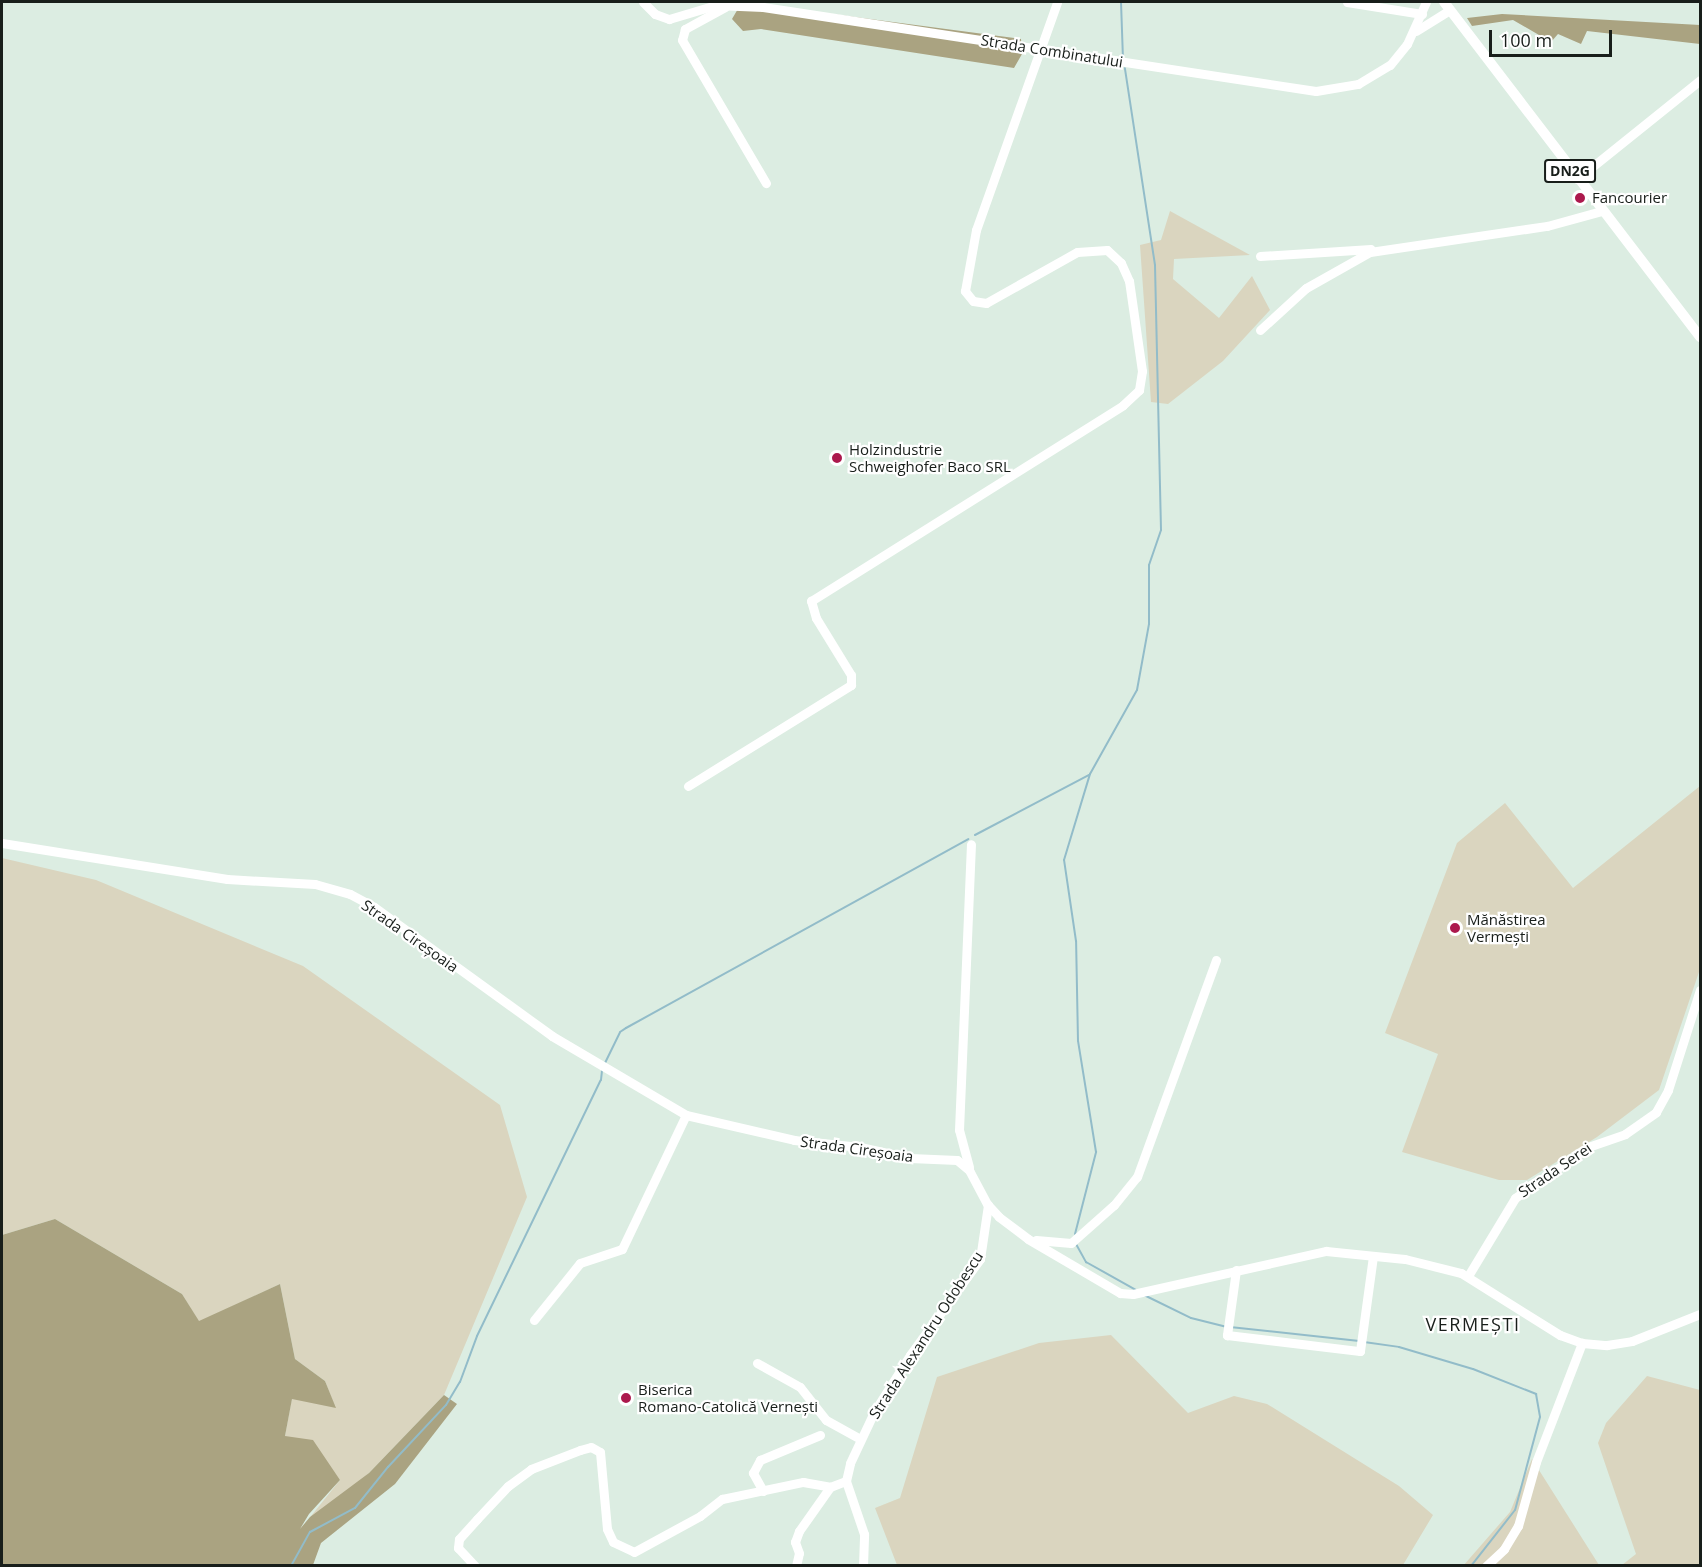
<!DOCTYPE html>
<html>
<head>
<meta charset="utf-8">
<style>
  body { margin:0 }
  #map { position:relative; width:1702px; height:1567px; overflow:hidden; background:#dcede2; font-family:"Open Sans",sans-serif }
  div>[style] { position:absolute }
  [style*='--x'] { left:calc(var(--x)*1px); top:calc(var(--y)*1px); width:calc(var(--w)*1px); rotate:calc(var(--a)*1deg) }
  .green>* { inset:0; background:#dad5bf }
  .forest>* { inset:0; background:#aaa381 }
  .stream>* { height:2px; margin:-1px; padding:0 1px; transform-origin:1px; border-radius:1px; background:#92bcc9 }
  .minor>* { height:9px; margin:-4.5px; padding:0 4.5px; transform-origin:4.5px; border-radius:4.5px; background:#fff }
  .major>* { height:10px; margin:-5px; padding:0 5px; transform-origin:5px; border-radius:5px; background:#fff }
  .dots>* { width:16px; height:16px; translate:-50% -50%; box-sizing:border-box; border:3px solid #fff; border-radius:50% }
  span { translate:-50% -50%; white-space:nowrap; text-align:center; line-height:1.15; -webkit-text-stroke:4.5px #fff; paint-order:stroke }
  .shield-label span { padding:2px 4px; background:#fff; border:2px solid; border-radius:4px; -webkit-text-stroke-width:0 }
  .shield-label { font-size:14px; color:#181e1a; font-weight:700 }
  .street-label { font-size:15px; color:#181e1a }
  .poi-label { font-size:15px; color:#181e1a }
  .left { translate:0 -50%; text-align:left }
  .quarter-label { font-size:18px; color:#181e1a; letter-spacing:1.5px }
  .frame { position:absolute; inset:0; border:3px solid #181e1a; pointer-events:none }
  .scale { position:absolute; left:1489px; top:30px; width:123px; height:27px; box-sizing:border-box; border:3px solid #181e1a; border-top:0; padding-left:8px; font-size:18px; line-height:21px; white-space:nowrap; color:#181e1a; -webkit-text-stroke:4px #fff; paint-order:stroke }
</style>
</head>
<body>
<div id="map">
  <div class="green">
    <div style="clip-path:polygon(1170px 211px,1250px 255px,1174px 259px,1173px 279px,1219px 318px,1252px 276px,1270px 310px,1223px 361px,1168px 404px,1151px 402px,1140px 245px,1161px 240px)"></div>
    <div style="clip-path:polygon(1700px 786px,1700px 969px,1659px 1090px,1597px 1137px,1527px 1180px,1499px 1180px,1402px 1152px,1438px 1054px,1385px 1033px,1457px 843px,1505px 803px,1573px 888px)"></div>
    <div style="clip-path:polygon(2px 858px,96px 880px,303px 966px,500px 1105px,527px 1197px,444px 1395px,369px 1473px,291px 1541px,340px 1480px,285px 1436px,292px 1398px,335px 1407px,325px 1381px,295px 1359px,280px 1284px,199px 1322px,182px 1294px,55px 1219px,2px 1235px)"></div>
    <div style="clip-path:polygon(1111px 1335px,1188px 1413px,1234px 1396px,1267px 1404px,1399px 1486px,1433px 1515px,1403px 1565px,897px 1565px,875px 1508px,900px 1498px,937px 1377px,1039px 1343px)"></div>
    <div style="clip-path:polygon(1647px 1376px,1700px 1390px,1700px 1565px,1622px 1565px,1636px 1554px,1598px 1443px,1606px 1423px)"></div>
    <div style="clip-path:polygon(1532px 1459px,1599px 1565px,1463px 1566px,1510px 1512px)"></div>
  </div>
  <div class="forest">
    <div style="clip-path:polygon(742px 2px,1021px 39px,1022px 54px,1014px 68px,761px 29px,743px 31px,732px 19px)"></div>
    <div style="clip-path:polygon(1502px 14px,1700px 25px,1700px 44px,1587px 31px,1581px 44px,1558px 34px,1551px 42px,1513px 20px,1472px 26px,1467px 18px)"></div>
    <div style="clip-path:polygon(55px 1219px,182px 1294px,199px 1321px,280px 1284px,295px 1359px,325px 1381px,336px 1408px,292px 1399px,285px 1436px,313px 1440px,340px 1480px,309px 1514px,300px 1529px,310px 1517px,369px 1473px,444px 1395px,457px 1404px,395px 1484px,321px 1543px,313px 1565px,2px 1565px,2px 1235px)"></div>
  </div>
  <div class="stream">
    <div style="--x:1121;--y:2;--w:56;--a:88"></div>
    <div style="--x:975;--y:835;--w:129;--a:-27.8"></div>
    <div style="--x:605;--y:1063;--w:34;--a:-64"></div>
    <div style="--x:620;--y:1032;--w:7;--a:-34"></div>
    <div style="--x:626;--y:1028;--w:391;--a:-28.9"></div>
    <div style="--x:1075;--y:1234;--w:85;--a:-75.6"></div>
    <div style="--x:1096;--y:1152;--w:112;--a:-99.2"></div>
    <div style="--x:1078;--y:1041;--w:100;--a:-91.1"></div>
    <div style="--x:1076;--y:941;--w:82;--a:-98.4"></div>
    <div style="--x:1064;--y:860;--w:90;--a:-73.2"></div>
    <div style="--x:1090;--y:774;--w:96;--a:-60.8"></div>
    <div style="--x:1137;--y:690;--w:67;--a:-79.7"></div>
    <div style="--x:1149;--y:624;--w:59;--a:-90"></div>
    <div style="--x:1149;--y:565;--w:37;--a:-71"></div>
    <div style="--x:1161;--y:530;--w:265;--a:-91.3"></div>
    <div style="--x:1155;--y:265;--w:199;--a:-98.7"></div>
    <div style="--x:1076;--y:1244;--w:21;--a:61"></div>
    <div style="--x:1086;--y:1262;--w:57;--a:29.2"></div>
    <div style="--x:1144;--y:1295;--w:52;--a:26.1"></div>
    <div style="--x:1191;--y:1318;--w:34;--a:14"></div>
    <div style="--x:1230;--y:1327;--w:130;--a:6.2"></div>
    <div style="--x:1364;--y:1342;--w:35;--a:8"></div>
    <div style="--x:1399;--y:1347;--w:77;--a:16.6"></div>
    <div style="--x:1473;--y:1369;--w:68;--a:21.6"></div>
    <div style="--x:1536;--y:1394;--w:23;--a:80"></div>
    <div style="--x:1540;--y:1417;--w:96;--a:105"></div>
    <div style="--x:1515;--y:1510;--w:71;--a:128.2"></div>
    <div style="--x:291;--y:1566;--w:39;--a:-61"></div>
    <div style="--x:310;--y:1532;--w:51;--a:-28.1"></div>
    <div style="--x:355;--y:1508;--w:53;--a:-51.2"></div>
    <div style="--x:388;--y:1467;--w:85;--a:-46.9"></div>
    <div style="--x:446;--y:1405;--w:27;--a:-59"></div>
    <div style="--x:460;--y:1382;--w:49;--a:-69.7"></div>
    <div style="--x:477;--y:1336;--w:284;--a:-64.2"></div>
    <div style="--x:601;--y:1080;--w:9;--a:-84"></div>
  </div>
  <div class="minor">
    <div style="--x:643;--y:2;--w:17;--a:45"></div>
    <div style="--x:655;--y:14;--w:15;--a:20"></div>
    <div style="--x:669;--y:19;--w:49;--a:-16.6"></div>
    <div style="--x:716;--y:5;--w:47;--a:2.4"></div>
    <div style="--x:763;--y:7;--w:559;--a:8.64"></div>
    <div style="--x:1316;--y:91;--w:43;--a:-9.5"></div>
    <div style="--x:1358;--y:84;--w:37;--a:-31"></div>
    <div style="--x:1390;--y:65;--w:27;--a:-51"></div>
    <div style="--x:1407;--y:44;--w:46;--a:-65.7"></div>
    <div style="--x:1347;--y:2;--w:76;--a:9.1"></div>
    <div style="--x:725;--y:7;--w:46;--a:151.2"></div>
    <div style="--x:685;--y:29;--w:11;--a:105"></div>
    <div style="--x:682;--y:40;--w:166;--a:59.6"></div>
    <div style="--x:1416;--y:31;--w:39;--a:-32"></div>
    <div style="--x:1577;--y:179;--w:158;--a:-38.8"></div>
    <div style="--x:1260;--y:256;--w:111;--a:-3.6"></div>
    <div style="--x:1260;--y:330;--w:62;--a:-42.4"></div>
    <div style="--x:1306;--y:288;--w:73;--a:-29.4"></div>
    <div style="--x:1370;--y:252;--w:179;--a:-8.4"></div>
    <div style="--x:1547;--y:226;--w:57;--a:-15.3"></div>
    <div style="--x:688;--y:786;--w:192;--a:-31.8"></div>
    <div style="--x:851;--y:685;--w:10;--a:-90"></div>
    <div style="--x:851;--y:675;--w:67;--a:-121.6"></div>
    <div style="--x:816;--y:618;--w:18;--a:-106"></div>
    <div style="--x:811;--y:601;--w:368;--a:-32.1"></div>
    <div style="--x:1123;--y:405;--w:22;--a:-43"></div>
    <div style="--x:1139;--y:390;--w:19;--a:-81"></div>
    <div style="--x:1142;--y:371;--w:91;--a:-98.2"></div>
    <div style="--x:1129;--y:281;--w:20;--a:-114"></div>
    <div style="--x:1121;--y:263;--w:19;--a:-137"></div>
    <div style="--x:1107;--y:250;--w:30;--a:176"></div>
    <div style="--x:1077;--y:252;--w:104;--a:150.7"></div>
    <div style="--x:986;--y:303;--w:13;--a:-171"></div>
    <div style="--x:973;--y:301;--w:13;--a:-129"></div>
    <div style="--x:965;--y:291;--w:62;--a:-79.8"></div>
    <div style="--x:976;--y:230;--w:242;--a:-70.4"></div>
    <div style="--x:2;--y:843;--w:228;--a:9.1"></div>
    <div style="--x:227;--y:879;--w:88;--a:3.3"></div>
    <div style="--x:315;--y:884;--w:36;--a:16"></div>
    <div style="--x:350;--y:894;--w:27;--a:28"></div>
    <div style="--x:374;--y:907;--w:220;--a:35.9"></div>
    <div style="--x:552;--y:1036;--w:156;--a:30.5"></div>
    <div style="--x:686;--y:1115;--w:111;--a:13"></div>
    <div style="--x:794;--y:1140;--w:66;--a:6.1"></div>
    <div style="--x:860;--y:1147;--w:51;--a:12.4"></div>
    <div style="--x:910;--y:1158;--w:47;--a:2.4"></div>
    <div style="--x:957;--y:1160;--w:16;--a:40"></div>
    <div style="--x:969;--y:1170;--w:40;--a:62"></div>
    <div style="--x:988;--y:1205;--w:16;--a:47"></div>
    <div style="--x:999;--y:1217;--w:36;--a:37"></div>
    <div style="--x:1028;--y:1239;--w:107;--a:30.4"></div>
    <div style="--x:1120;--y:1293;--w:13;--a:4"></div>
    <div style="--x:1133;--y:1294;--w:198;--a:-12.6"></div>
    <div style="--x:1326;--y:1251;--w:79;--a:5.8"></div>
    <div style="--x:1405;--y:1259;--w:58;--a:14"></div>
    <div style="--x:1461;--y:1273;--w:117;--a:32.1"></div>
    <div style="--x:1560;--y:1335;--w:23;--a:20"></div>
    <div style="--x:1582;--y:1343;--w:25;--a:5"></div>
    <div style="--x:1607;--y:1345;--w:25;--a:-9"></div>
    <div style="--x:1632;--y:1341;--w:73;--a:-21.7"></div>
    <div style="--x:969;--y:1167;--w:38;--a:-105"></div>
    <div style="--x:959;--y:1130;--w:286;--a:-87.6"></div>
    <div style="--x:1036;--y:1240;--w:35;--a:5"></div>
    <div style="--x:1071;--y:1243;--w:57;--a:-41.5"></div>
    <div style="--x:1114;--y:1205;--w:36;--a:-51"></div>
    <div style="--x:1137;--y:1177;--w:231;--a:-70"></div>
    <div style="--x:1236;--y:1270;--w:66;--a:97.9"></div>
    <div style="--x:1227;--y:1335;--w:134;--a:6.9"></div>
    <div style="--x:1360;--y:1351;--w:96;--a:-82.2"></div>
    <div style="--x:1468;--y:1276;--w:91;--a:-58.9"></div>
    <div style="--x:1515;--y:1198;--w:89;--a:-34.9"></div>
    <div style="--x:1588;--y:1147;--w:39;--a:-19"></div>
    <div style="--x:1625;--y:1134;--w:38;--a:-35"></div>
    <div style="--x:1656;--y:1112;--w:25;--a:-61"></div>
    <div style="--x:1668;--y:1090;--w:105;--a:-72.3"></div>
    <div style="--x:534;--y:1320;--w:73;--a:-51.1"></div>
    <div style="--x:580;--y:1263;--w:44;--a:-18.4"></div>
    <div style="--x:622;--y:1249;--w:148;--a:-64.5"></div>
    <div style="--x:757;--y:1363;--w:49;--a:29.2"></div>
    <div style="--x:800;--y:1387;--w:42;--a:51.8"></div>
    <div style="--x:826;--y:1420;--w:39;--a:29"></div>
    <div style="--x:763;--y:1491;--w:21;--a:-119"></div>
    <div style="--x:753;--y:1473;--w:15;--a:-62"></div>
    <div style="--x:760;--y:1460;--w:65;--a:-22.6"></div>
    <div style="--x:475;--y:1566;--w:25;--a:-133"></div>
    <div style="--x:458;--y:1548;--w:9;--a:-84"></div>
    <div style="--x:459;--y:1539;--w:27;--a:-48"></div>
    <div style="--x:477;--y:1519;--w:45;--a:-46.8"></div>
    <div style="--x:508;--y:1486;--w:29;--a:-36"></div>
    <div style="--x:531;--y:1469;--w:53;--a:-21.2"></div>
    <div style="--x:580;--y:1450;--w:11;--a:-15"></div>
    <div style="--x:591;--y:1447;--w:10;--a:29"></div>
    <div style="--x:600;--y:1452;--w:77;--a:84.8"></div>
    <div style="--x:607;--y:1529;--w:14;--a:65"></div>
    <div style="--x:613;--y:1542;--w:23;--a:25"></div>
    <div style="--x:634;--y:1552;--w:75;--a:-28.6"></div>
    <div style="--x:700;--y:1516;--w:28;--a:-38"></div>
    <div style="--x:722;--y:1499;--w:83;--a:-11.9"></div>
    <div style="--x:803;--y:1482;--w:27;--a:10"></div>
    <div style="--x:830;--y:1487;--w:17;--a:-21"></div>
    <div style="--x:796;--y:1566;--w:13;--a:-77"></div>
    <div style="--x:799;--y:1553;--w:12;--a:-110"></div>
    <div style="--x:795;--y:1542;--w:12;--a:-70"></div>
    <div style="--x:799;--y:1531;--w:54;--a:-54.8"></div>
    <div style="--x:863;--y:1566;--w:32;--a:-88"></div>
    <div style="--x:864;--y:1534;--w:56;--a:-108.8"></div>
    <div style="--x:846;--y:1481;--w:18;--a:-77"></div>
    <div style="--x:850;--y:1463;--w:56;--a:-64.8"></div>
    <div style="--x:874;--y:1412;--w:67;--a:-57.7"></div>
    <div style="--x:910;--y:1355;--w:119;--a:-53.9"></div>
    <div style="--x:980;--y:1259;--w:55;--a:-81.6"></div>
    <div style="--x:1486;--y:1566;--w:25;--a:-43"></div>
    <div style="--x:1504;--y:1549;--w:27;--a:-59"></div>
    <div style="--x:1518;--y:1526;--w:66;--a:-74.3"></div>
    <div style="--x:1536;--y:1462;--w:128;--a:-68.9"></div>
  </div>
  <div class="major">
    <div style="--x:1444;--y:2;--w:422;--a:52.6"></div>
  </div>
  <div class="dots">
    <div style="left:1580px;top:198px;background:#ac194d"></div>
    <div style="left:837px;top:458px;background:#ac194d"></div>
    <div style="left:1455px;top:928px;background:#ac194d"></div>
    <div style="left:626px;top:1398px;background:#ac194d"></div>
  </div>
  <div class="shield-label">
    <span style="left:1570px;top:171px">DN2G</span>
  </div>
  <div class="street-label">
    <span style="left:1052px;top:51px;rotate:9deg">Strada Combinatului</span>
    <span style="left:410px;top:936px;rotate:35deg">Strada Cireșoaia</span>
    <span style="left:857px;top:1149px;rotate:8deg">Strada Cireșoaia</span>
    <span style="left:1555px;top:1170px;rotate:-34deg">Strada Serei</span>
    <span style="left:926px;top:1335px;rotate:-57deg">Strada Alexandru Odobescu</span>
  </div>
  <div class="poi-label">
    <span class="left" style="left:1592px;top:198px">Fancourier</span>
    <span class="left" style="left:849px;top:458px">Holzindustrie<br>Schweighofer Baco SRL</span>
    <span class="left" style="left:1467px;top:928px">Mănăstirea<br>Vermești</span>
    <span class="left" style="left:638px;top:1398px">Biserica<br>Romano-Catolică Vernești</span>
  </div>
  <div class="quarter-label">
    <span style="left:1473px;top:1324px">VERMEȘTI</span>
  </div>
  <div class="frame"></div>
  <div class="scale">100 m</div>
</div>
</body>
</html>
